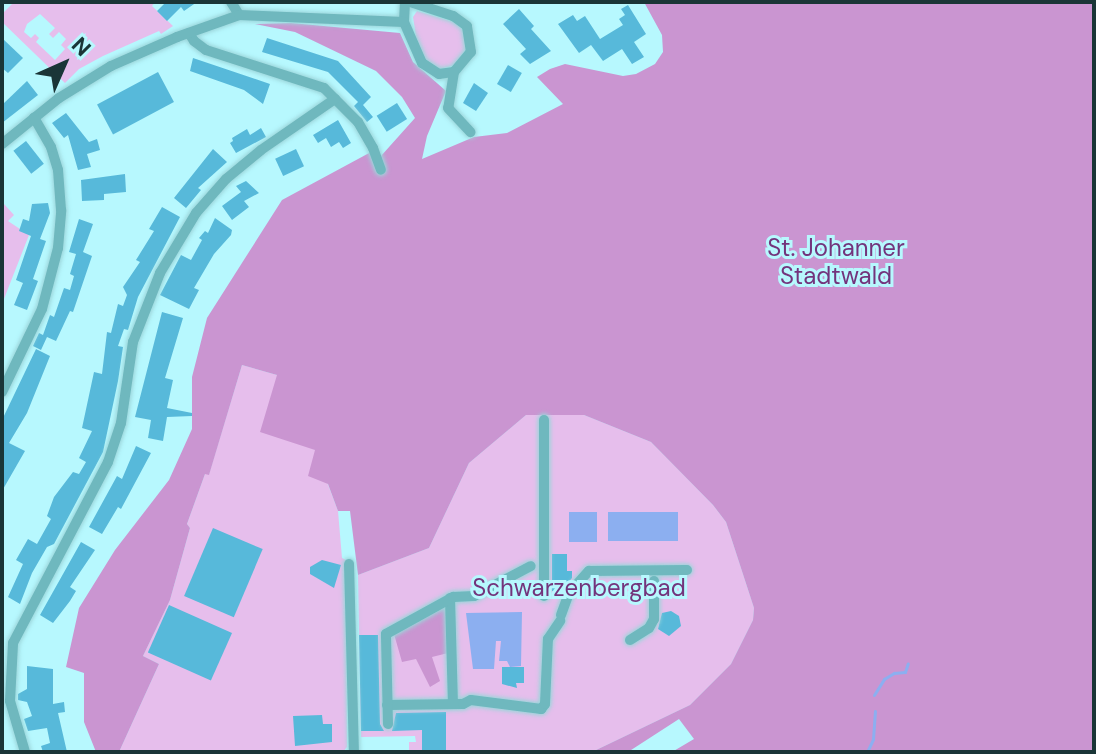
<!DOCTYPE html>
<html>
<head>
<meta charset="utf-8">
<style>
  body { margin:0 }
  #map { position:relative; width:1096px; height:754px; overflow:hidden; background:#b7f8fe; font-family:"DM Sans",sans-serif }
  div>[style] { position:absolute }
  [style*='--x'] { left:calc(var(--x)*1px); top:calc(var(--y)*1px); width:calc(var(--w)*1px); rotate:calc(var(--a)*1deg) }
  .green>* { inset:0; background:#e6beec }
  .forest>* { inset:0; background:#ca95d1 }
  .water>* { inset:0; background:#8caff0; transform-origin:0 0 }
  .stream>* { height:3px; margin:-1.5px; padding:0 1.5px; transform-origin:1.5px; border-radius:1.5px; background:#8caff0 }
  .building>* { inset:0; background:#57b9da; transform-origin:0 0 }
  .roads { filter:drop-shadow(0 0 2px #9bd5da) drop-shadow(0 0 2px #9bd5da) }
  .minor>* { height:10px; margin:-5px; padding:0 5px; transform-origin:5px; border-radius:5px; background:#6fb8be }
  span { translate:-50% -50%; white-space:nowrap; text-align:center; line-height:1.15; -webkit-text-stroke:6px #b7f8fe; paint-order:stroke }
  .park-label { font-size:24px; color:#73347c }
  .frame { position:absolute; inset:0; border:4px solid #1a3537; pointer-events:none }
  .north { position:absolute; left:24px; top:24px; width:80px; height:80px; -webkit-text-stroke:6px #b7f8fe; paint-order:stroke; rotate:45deg; font-size:22px; font-weight:700; line-height:32px; text-align:center; color:#1a3537 }
  .north::after { content:''; display:block; margin:auto; width:28px; height:36px; background:#1a3537; clip-path:polygon(50% 0,100% 100%,50% 72%,0 100%) }
</style>
</head>
<body>
<div id="map">
  <div class="green">
    <div style="clip-path:polygon(evenodd,14px 2px,155px 2px,152px 6px,173px 26px,161px 34px,159px 31px,103px 56px,79px 69px,65px 83px,2px 22px,2px 14px,14px 2px,40px 14px,55px 28px,49px 34px,53px 38px,59px 32px,66px 39px,61px 45px,65px 49px,55px 60px,36px 42px,39px 38px,35px 34px,31px 38px,24px 32px,27px 24px,40px 14px)"></div>
    <div style="clip-path:polygon(417px 11px,454px 22px,464px 31px,466px 49px,455px 65px,440px 69px,427px 62px,417px 43px,413px 17px)"></div>
    <div style="clip-path:polygon(4px 204px,14px 215px,8px 221px,29px 235px,2px 304px)"></div>
    <div style="clip-path:polygon(242px 365px,277px 375px,315px 450px,338px 511px,342px 558px,346px 560px,347px 747px,343px 752px,119px 752px,159px 664px,143px 656px,170px 600px,190px 528px,187px 524px,205px 474px,209px 474px)"></div>
    <div style="clip-path:polygon(526px 415px,584px 415px,651px 442px,713px 505px,726px 522px,754px 608px,753px 620px,731px 664px,690px 705px,592px 752px,409px 752px,409px 742px,416px 742px,415px 736px,361px 737px,358px 575px,429px 548px,469px 463px)"></div>
  </div>
  <div class="forest">
    <div style="clip-path:polygon(644px 2px,1094px 2px,1094px 752px,672px 752px,694px 739px,679px 719px,628px 752px,592px 752px,690px 705px,731px 664px,753px 620px,754px 608px,726px 522px,713px 505px,651px 442px,584px 415px,526px 415px,469px 463px,429px 548px,358px 575px,350px 511px,338px 511px,328px 484px,308px 476px,315px 450px,260px 432px,277px 375px,242px 365px,209px 475px,205px 474px,187px 524px,190px 528px,170px 600px,143px 656px,159px 664px,119px 752px,96px 752px,84px 722px,84px 673px,66px 667px,79px 608px,115px 550px,169px 480px,192px 429px,192px 377px,207px 318px,282px 200px,371px 152px,381px 156px,415px 118px,402px 97px,376px 71px,295px 32px,255px 24px,291px 23px,400px 33px,413px 62px,446px 91px,427px 136px,422px 159px,474px 137px,507px 133px,563px 104px,537px 77px,550px 69px,565px 64px,623px 76px,636px 74px,655px 64px,663px 52px,662px 35px)"></div>
    <div style="clip-path:polygon(447px 606px,448px 653px,432px 657px,440px 681px,430px 687px,416px 659px,402px 662px,394px 634px)"></div>
  </div>
  <div class="water">
    <div style="left:569px;top:512px;width:28px;height:30px"></div>
    <div style="left:608px;top:512px;width:70px;height:29px"></div>
    <div style="clip-path:polygon(522px 612px,521px 666px,510px 667px,507px 661px,499px 661px,501px 641px,496px 641px,494px 669px,473px 669px,466px 613px)"></div>
  </div>
  <div class="stream">
    <div style="--x:874;--y:695;--w:19;--a:-58"></div>
    <div style="--x:884;--y:679;--w:12;--a:-31"></div>
    <div style="--x:894;--y:673;--w:11;--a:-5"></div>
    <div style="--x:905;--y:672;--w:9;--a:-72"></div>
    <div style="--x:867;--y:752;--w:14;--a:-65"></div>
    <div style="--x:873;--y:739;--w:28;--a:-86"></div>
  </div>
  <div class="building">
    <div style="clip-path:polygon(166px 2px,197px 2px,184px 11px,181px 7px,167px 21px,157px 11px)"></div>
    <div style="clip-path:polygon(628px 5px,646px 34px,634px 42px,644px 57px,632px 64px,622px 49px,603px 61px,591px 45px,579px 53px,558px 24px,573px 15px,577px 21px,585px 16px,600px 39px,623px 25px,619px 19px,625px 15px,621px 9px)"></div>
    <div style="clip-path:polygon(519px 9px,534px 26px,531px 29px,551px 51px,530px 64px,520px 54px,526px 49px,503px 24px)"></div>
    <div style="clip-path:polygon(2px 38px,23px 58px,8px 73px,2px 68px)"></div>
    <div style="clip-path:polygon(267px 38px,338px 61px,371px 97px,363px 105px,373px 117px,367px 122px,354px 106px,358px 102px,328px 72px,262px 52px)"></div>
    <div style="clip-path:polygon(193px 58px,270px 84px,263px 104px,244px 90px,190px 71px)"></div>
    <div style="left:508px;top:65px;width:16px;height:22px;rotate:30deg"></div>
    <div style="left:158px;top:72px;width:34px;height:69px;rotate:62deg"></div>
    <div style="clip-path:polygon(27px 81px,38px 95px,2px 123px,2px 105px)"></div>
    <div style="clip-path:polygon(474px 83px,488px 93px,476px 111px,463px 103px)"></div>
    <div style="left:397px;top:103px;width:19px;height:24px;rotate:58deg"></div>
    <div style="clip-path:polygon(66px 113px,89px 142px,97px 139px,100px 150px,87px 154px,91px 167px,78px 170px,68px 135px,64px 138px,52px 123px)"></div>
    <div style="clip-path:polygon(338px 120px,351px 143px,343px 148px,339px 142px,331px 147px,326px 138px,318px 143px,313px 135px)"></div>
    <div style="clip-path:polygon(261px 128px,266px 137px,236px 153px,230px 143px,233px 141px,232px 138px,247px 129px,250px 135px)"></div>
    <div style="left:26px;top:141px;width:29px;height:16px;rotate:52deg"></div>
    <div style="clip-path:polygon(213px 149px,227px 162px,198px 188px,201px 190px,186px 208px,174px 198px)"></div>
    <div style="left:296px;top:149px;width:19px;height:23px;rotate:65deg"></div>
    <div style="clip-path:polygon(125px 174px,126px 192px,104px 194px,104px 200px,82px 201px,81px 180px)"></div>
    <div style="clip-path:polygon(246px 181px,259px 193px,244px 201px,249px 207px,232px 220px,222px 206px,241px 192px,236px 186px)"></div>
    <div style="clip-path:polygon(48px 203px,50px 213px,40px 239px,46px 241px,33px 279px,38px 281px,27px 310px,14px 305px,23px 283px,16px 280px,31px 236px,19px 231px,23px 219px,29px 221px,32px 204px)"></div>
    <div style="clip-path:polygon(162px 207px,180px 217px,138px 297px,128px 330px,124px 329px,118px 346px,123px 347px,118px 381px,103px 452px,54px 544px,47px 547px,32px 573px,20px 604px,8px 597px,23px 564px,16px 560px,28px 539px,37px 544px,51px 519px,47px 516px,54px 497px,73px 472px,79px 474px,86px 462px,79px 458px,92px 431px,82px 428px,94px 372px,102px 374px,107px 332px,111px 333px,118px 304px,123px 306px,127px 295px,123px 287px,140px 262px,136px 260px,154px 231px,149px 229px)"></div>
    <div style="clip-path:polygon(215px 218px,232px 230px,231px 235px,214px 254px,194px 288px,199px 290px,189px 309px,160px 295px,181px 255px,191px 260px,202px 240px,199px 238px,205px 231px,208px 233px)"></div>
    <div style="clip-path:polygon(79px 219px,93px 224px,83px 252px,92px 256px,73px 312px,70px 311px,56px 341px,47px 337px,41px 350px,33px 346px,39px 333px,43px 335px,50px 315px,54px 317px,64px 288px,70px 290px,74px 276px,70px 274px,76px 254px,69px 252px)"></div>
    <div style="clip-path:polygon(162px 312px,183px 318px,165px 378px,173px 380px,167px 408px,192px 413px,192px 416px,167px 417px,163px 441px,148px 438px,151px 420px,135px 417px)"></div>
    <div style="clip-path:polygon(36px 349px,50px 356px,27px 413px,9px 443px,25px 451px,2px 491px,2px 420px)"></div>
    <div style="clip-path:polygon(136px 446px,151px 453px,121px 509px,118px 507px,102px 534px,89px 527px,117px 476px,122px 479px)"></div>
    <div style="left:213px;top:528px;width:54px;height:74px;rotate:23deg"></div>
    <div style="clip-path:polygon(81px 542px,95px 550px,70px 587px,76px 591px,70px 601px,53px 623px,40px 615px)"></div>
    <div style="clip-path:polygon(552px 554px,567px 554px,567px 571px,572px 571px,572px 578px,561px 591px,552px 591px)"></div>
    <div style="clip-path:polygon(322px 560px,341px 565px,334px 588px,310px 574px,310px 567px)"></div>
    <div style="left:169px;top:605px;width:69px;height:52px;rotate:24deg"></div>
    <div style="clip-path:polygon(671px 611px,679px 616px,681px 626px,669px 636px,658px 629px,662px 613px)"></div>
    <div style="clip-path:polygon(359px 635px,378px 635px,380px 724px,384px 731px,361px 731px)"></div>
    <div style="clip-path:polygon(27px 666px,53px 669px,53px 704px,64px 702px,65px 712px,58px 713px,67px 752px,43px 752px,41px 746px,50px 743px,47px 728px,28px 731px,24px 719px,32px 716px,27px 702px,18px 700px,18px 694px,27px 689px)"></div>
    <div style="clip-path:polygon(502px 667px,524px 667px,524px 683px,516px 683px,517px 688px,502px 684px)"></div>
    <div style="clip-path:polygon(446px 712px,446px 752px,422px 752px,422px 730px,392px 731px,396px 713px)"></div>
    <div style="clip-path:polygon(322px 715px,323px 724px,332px 724px,332px 742px,295px 746px,293px 716px)"></div>
  </div>
  <div class="roads">
    <div class="minor">
      <div style="--x:231;--y:2;--w:15;--a:58"></div>
      <div style="--x:405;--y:2;--w:20;--a:93"></div>
      <div style="--x:404;--y:22;--w:45;--a:66.3"></div>
      <div style="--x:422;--y:63;--w:20;--a:33"></div>
      <div style="--x:439;--y:74;--w:15;--a:-8"></div>
      <div style="--x:454;--y:72;--w:26;--a:-50"></div>
      <div style="--x:471;--y:52;--w:26;--a:-99"></div>
      <div style="--x:467;--y:26;--w:17;--a:-144"></div>
      <div style="--x:453;--y:16;--w:45;--a:-162"></div>
      <div style="--x:189;--y:33;--w:9;--a:58"></div>
      <div style="--x:194;--y:41;--w:15;--a:37"></div>
      <div style="--x:206;--y:50;--w:124;--a:17.9"></div>
      <div style="--x:324;--y:88;--w:48;--a:45"></div>
      <div style="--x:358;--y:122;--w:30;--a:60"></div>
      <div style="--x:373;--y:148;--w:23;--a:70"></div>
      <div style="--x:454;--y:72;--w:36;--a:99"></div>
      <div style="--x:448;--y:108;--w:33;--a:47"></div>
      <div style="--x:2;--y:144;--w:73;--a:-38.9"></div>
      <div style="--x:59;--y:98;--w:61;--a:-31.6"></div>
      <div style="--x:111;--y:66;--w:72;--a:-23.7"></div>
      <div style="--x:177;--y:37;--w:66;--a:-19.5"></div>
      <div style="--x:239;--y:15;--w:165;--a:2.4"></div>
      <div style="--x:2;--y:392;--w:92;--a:-64.3"></div>
      <div style="--x:42;--y:309;--w:63;--a:-75.3"></div>
      <div style="--x:58;--y:248;--w:38;--a:-85"></div>
      <div style="--x:61;--y:210;--w:40;--a:-94.3"></div>
      <div style="--x:58;--y:170;--w:24;--a:-107"></div>
      <div style="--x:51;--y:147;--w:34;--a:-120"></div>
      <div style="--x:349;--y:564;--w:188;--a:88.5"></div>
      <div style="--x:544;--y:596;--w:176;--a:-90"></div>
      <div style="--x:450;--y:598;--w:106;--a:88.4"></div>
      <div style="--x:561;--y:615;--w:23;--a:-70"></div>
      <div style="--x:569;--y:593;--w:30;--a:-48"></div>
      <div style="--x:589;--y:571;--w:98;--a:-0.6"></div>
      <div style="--x:630;--y:640;--w:22;--a:-32"></div>
      <div style="--x:649;--y:628;--w:10;--a:-61"></div>
      <div style="--x:654;--y:619;--w:38;--a:-90"></div>
      <div style="--x:387;--y:705;--w:76;--a:-0.8"></div>
      <div style="--x:463;--y:704;--w:9;--a:-27"></div>
      <div style="--x:471;--y:700;--w:71;--a:7.3"></div>
      <div style="--x:541;--y:709;--w:6;--a:-51"></div>
      <div style="--x:545;--y:704;--w:65;--a:-87.4"></div>
      <div style="--x:548;--y:639;--w:22;--a:-56"></div>
      <div style="--x:388;--y:724;--w:90;--a:-91.3"></div>
      <div style="--x:386;--y:634;--w:77;--a:-28.9"></div>
      <div style="--x:453;--y:597;--w:21;--a:-3"></div>
      <div style="--x:474;--y:596;--w:64;--a:-27.8"></div>
      <div style="--x:25;--y:752;--w:53;--a:-106.4"></div>
      <div style="--x:10;--y:701;--w:58;--a:-87"></div>
      <div style="--x:13;--y:643;--w:204;--a:-62.3"></div>
      <div style="--x:108;--y:462;--w:41;--a:-71.6"></div>
      <div style="--x:121;--y:423;--w:82;--a:-81.6"></div>
      <div style="--x:133;--y:342;--w:74;--a:-68.6"></div>
      <div style="--x:160;--y:273;--w:70;--a:-59"></div>
      <div style="--x:196;--y:213;--w:45;--a:-48.6"></div>
      <div style="--x:226;--y:179;--w:45;--a:-39.6"></div>
      <div style="--x:261;--y:150;--w:90;--a:-34.6"></div>
    </div>
  </div>
  <div class="park-label">
    <span style="left:836px;top:262px">St. Johanner<br>Stadtwald</span>
    <span style="left:579px;top:588px">Schwarzenbergbad</span>
  </div>
  <div class="frame"></div>
  <div class="north">N</div>
</div>
</body>
</html>
